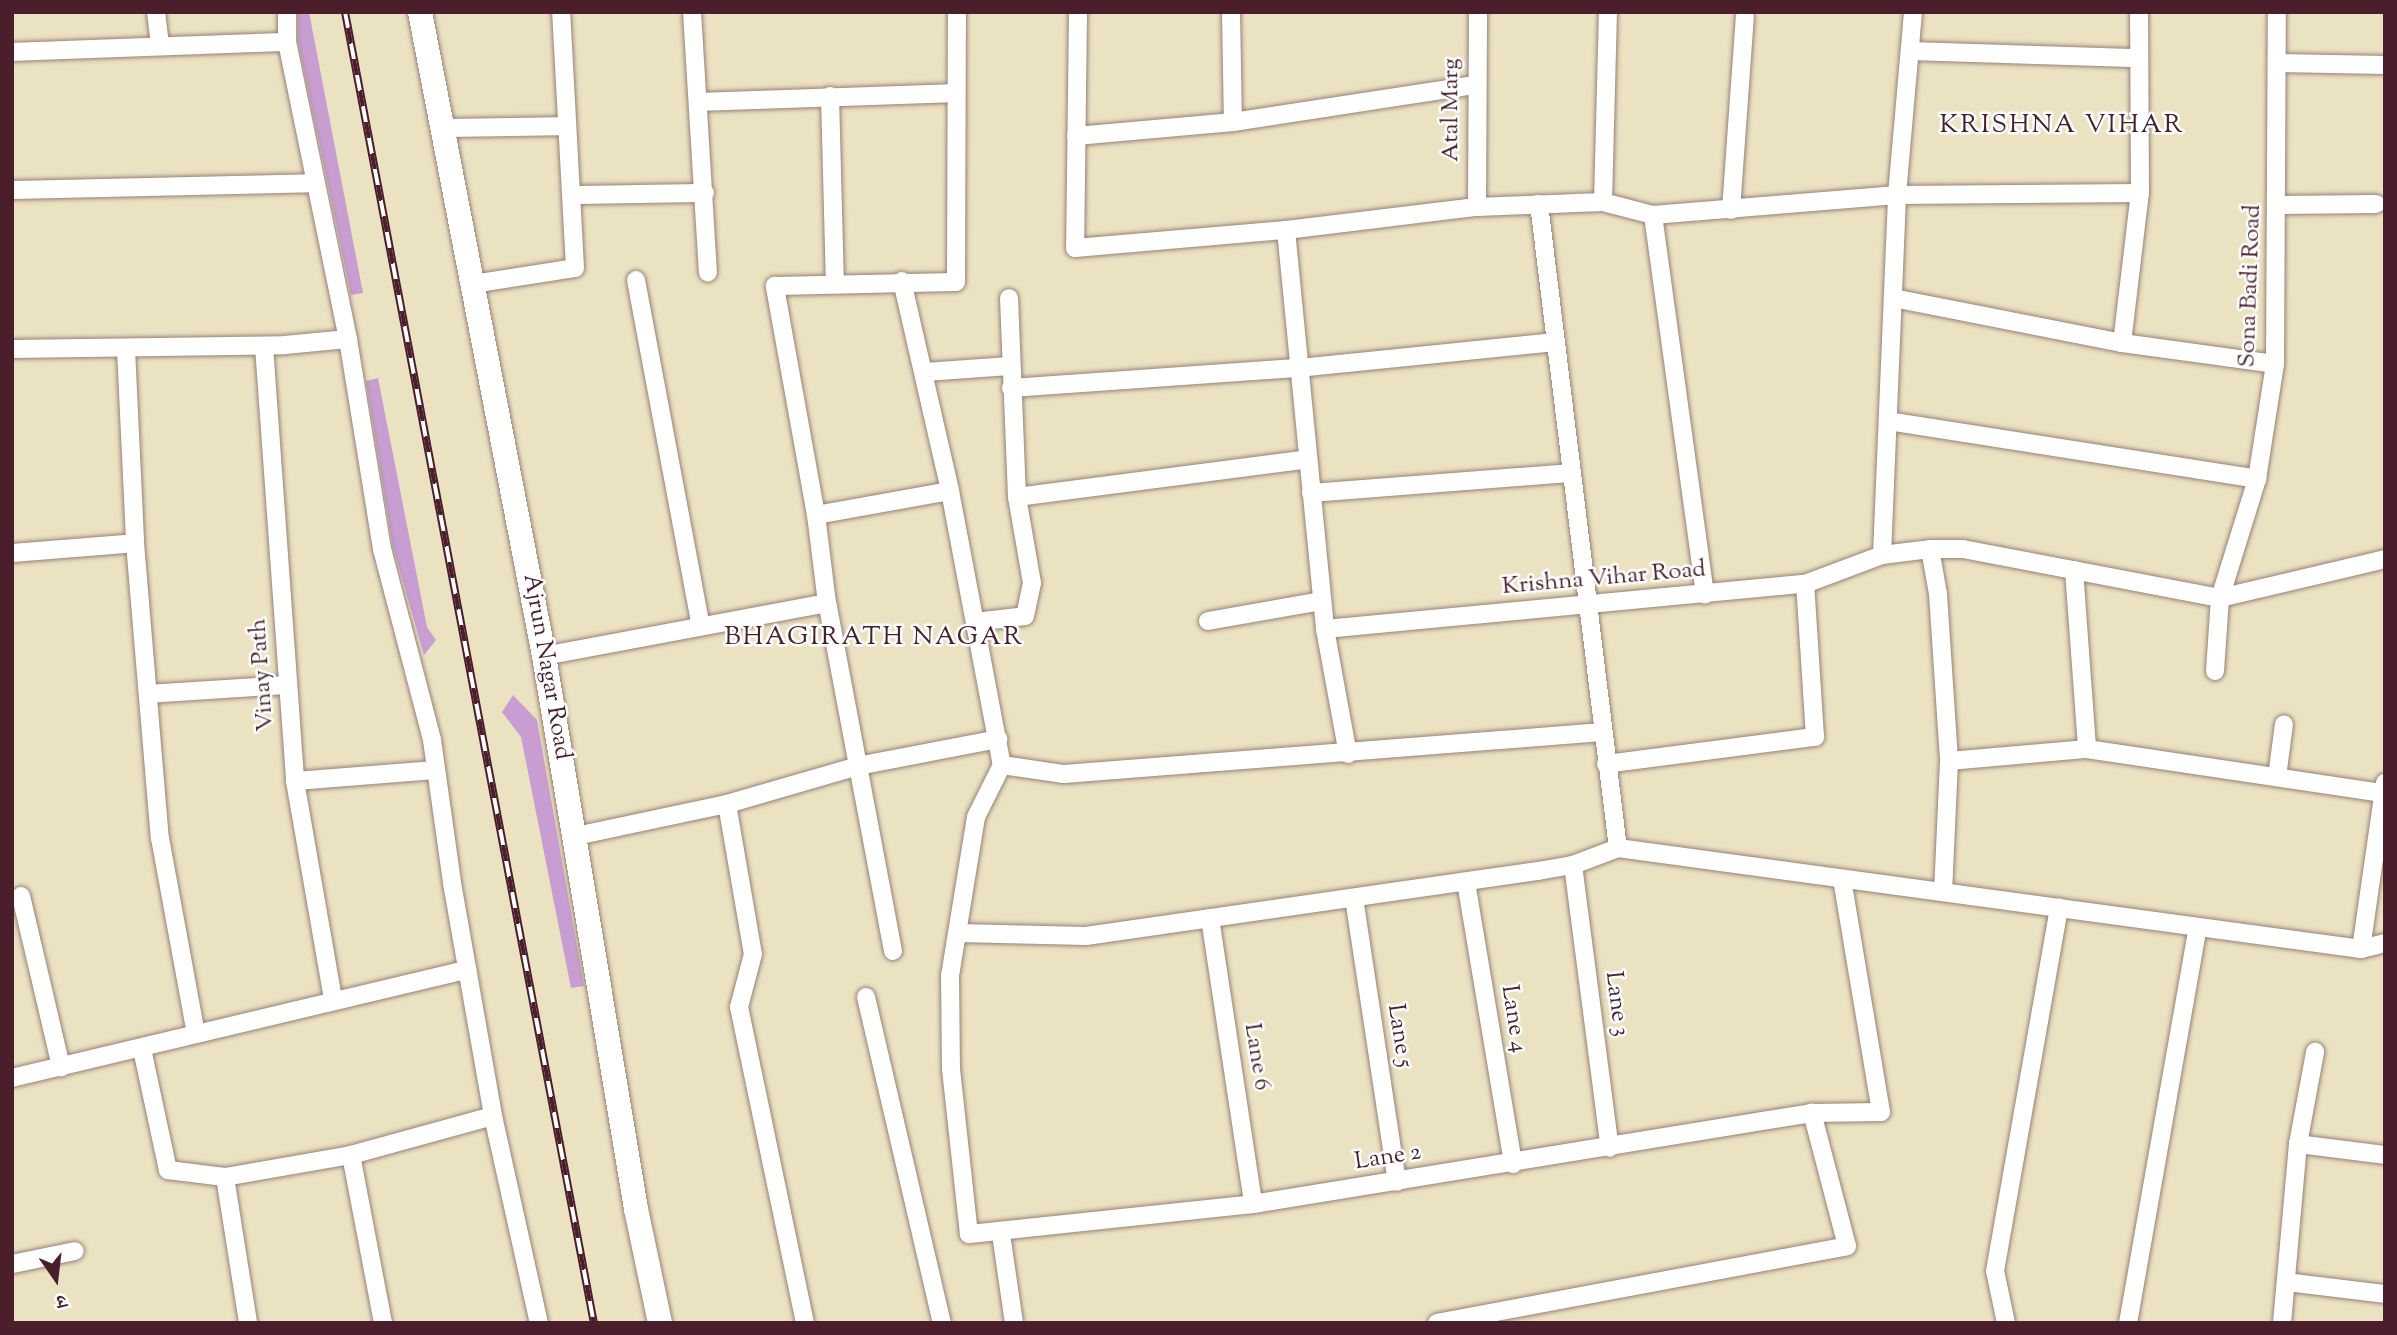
<!DOCTYPE html>
<html>
<head>
<meta charset="utf-8">
<style>
  body { margin:0 }
  #map { position:relative; width:2397px; height:1335px; overflow:hidden; background:#ebe2c2; font-family:"Sorts Mill Goudy","Noto Serif Devanagari",serif }
  div>[style] { position:absolute }
  [style*='--x'] { left:calc(var(--x)*1px); top:calc(var(--y)*1px); width:calc(var(--w)*1px); rotate:calc(var(--a)*1deg) }
  .building>* { inset:0; background:#c89ed2 }
  .roads { filter:drop-shadow(0 0 2px #9a8076) drop-shadow(0 0 2px #9a8076) }
  .street>* { height:18px; margin:-9px; padding:0 9px; transform-origin:9px; border-radius:9px; background:#fff }
  .secondary>* { height:24px; margin:-12px; padding:0 12px; transform-origin:12px; border-radius:12px; background:#fff }
  .rail>* { height:8px; margin-top:-4px; transform-origin:0; background:repeating-linear-gradient(90deg,#fff 0 16px,#4a1f2b 0 32px); box-sizing:border-box; border-block:2px solid #4a1f2b }
  span { translate:-50% -50%; white-space:nowrap; text-align:center; line-height:1.15; -webkit-text-stroke:5px #fff; paint-order:stroke }
  .street-label { font-size:24px; color:#4a1f2b }
  .neighbourhood-label { font-size:26px; color:#4a1f2b; letter-spacing:2px }
  .frame { position:absolute; inset:0; border:14px solid #4a1f2b; pointer-events:none }
  .north { position:absolute; left:21px; top:1244px; width:70px; height:70px; -webkit-text-stroke:5px #fff; paint-order:stroke; rotate:166deg; font-size:19px; font-weight:700; line-height:28px; text-align:center; color:#4a1f2b }
  .north::after { content:''; display:block; margin:auto; width:24px; height:32px; background:#4a1f2b; clip-path:polygon(50% 0,100% 100%,50% 72%,0 100%) }
</style>
</head>
<body>
<div id="map">
  <div class="building">
    <div style="clip-path:polygon(298px 12px,309px 12px,363px 293px,351px 295px,298px 41px)"></div>
    <div style="clip-path:polygon(378px 378px,427px 627px,436px 640px,424px 655px,393px 547px,366px 381px)"></div>
    <div style="clip-path:polygon(513px 695px,537px 720px,584px 986px,571px 988px,521px 737px,502px 712px)"></div>
  </div>
  <div class="roads">
    <div class="street">
      <div style="--x:156;--y:12;--w:33;--a:83"></div>
      <div style="--x:287;--y:12;--w:30;--a:90"></div>
      <div style="--x:287;--y:42;--w:303;--a:78.4"></div>
      <div style="--x:348;--y:339;--w:213;--a:80.8"></div>
      <div style="--x:382;--y:549;--w:197;--a:75.3"></div>
      <div style="--x:432;--y:740;--w:144;--a:82"></div>
      <div style="--x:452;--y:883;--w:237;--a:80"></div>
      <div style="--x:493;--y:1116;--w:212;--a:77.5"></div>
      <div style="--x:692;--y:12;--w:261;--a:86.5"></div>
      <div style="--x:1078;--y:12;--w:236;--a:90.7"></div>
      <div style="--x:1075;--y:248;--w:212;--a:-4.9"></div>
      <div style="--x:1286;--y:230;--w:192;--a:-6.9"></div>
      <div style="--x:1477;--y:207;--w:126;--a:-2.3"></div>
      <div style="--x:1603;--y:202;--w:52;--a:14.6"></div>
      <div style="--x:1653;--y:215;--w:245;--a:-4.7"></div>
      <div style="--x:1897;--y:195;--w:243;--a:-0.5"></div>
      <div style="--x:1231;--y:12;--w:110;--a:89"></div>
      <div style="--x:1910;--y:51;--w:229;--a:1.8"></div>
      <div style="--x:12;--y:52;--w:275;--a:-2.1"></div>
      <div style="--x:2278;--y:63;--w:107;--a:1.1"></div>
      <div style="--x:830;--y:96;--w:185;--a:88.5"></div>
      <div style="--x:700;--y:102;--w:256;--a:-2"></div>
      <div style="--x:441;--y:128;--w:125;--a:-0.9"></div>
      <div style="--x:1076;--y:136;--w:158;--a:-5.1"></div>
      <div style="--x:1233;--y:122;--w:245;--a:-8.7"></div>
      <div style="--x:12;--y:190;--w:303;--a:-1.3"></div>
      <div style="--x:573;--y:195;--w:132;--a:-0.9"></div>
      <div style="--x:1603;--y:202;--w:190;--a:-88.5"></div>
      <div style="--x:1539;--y:204;--w:649;--a:83.01"></div>
      <div style="--x:2279;--y:205;--w:97;--a:-0.6"></div>
      <div style="--x:1477;--y:207;--w:195;--a:-89.7"></div>
      <div style="--x:1731;--y:210;--w:194;--a:-85.9"></div>
      <div style="--x:1653;--y:215;--w:383;--a:82.2"></div>
      <div style="--x:1286;--y:230;--w:401;--a:84.4"></div>
      <div style="--x:1325;--y:629;--w:127;--a:79.6"></div>
      <div style="--x:636;--y:280;--w:352;--a:79.4"></div>
      <div style="--x:902;--y:281;--w:215;--a:77.1"></div>
      <div style="--x:950;--y:491;--w:279;--a:79.3"></div>
      <div style="--x:1002;--y:765;--w:58;--a:116.6"></div>
      <div style="--x:976;--y:817;--w:160;--a:99.3"></div>
      <div style="--x:950;--y:975;--w:94;--a:89.4"></div>
      <div style="--x:951;--y:1069;--w:166;--a:83.8"></div>
      <div style="--x:969;--y:1234;--w:286;--a:-6"></div>
      <div style="--x:1253;--y:1204;--w:566;--a:-9.25"></div>
      <div style="--x:1812;--y:1113;--w:69;--a:-0.8"></div>
      <div style="--x:1881;--y:1112;--w:236;--a:-99.5"></div>
      <div style="--x:473;--y:284;--w:103;--a:-8.9"></div>
      <div style="--x:575;--y:268;--w:256;--a:-93.1"></div>
      <div style="--x:1893;--y:298;--w:233;--a:11.1"></div>
      <div style="--x:2122;--y:343;--w:154;--a:7.8"></div>
      <div style="--x:2122;--y:343;--w:151;--a:-83.2"></div>
      <div style="--x:2140;--y:193;--w:181;--a:-90.3"></div>
      <div style="--x:264;--y:346;--w:436;--a:85.9"></div>
      <div style="--x:295;--y:781;--w:220;--a:80.1"></div>
      <div style="--x:12;--y:349;--w:273;--a:-0.8"></div>
      <div style="--x:285;--y:345;--w:63;--a:-5.4"></div>
      <div style="--x:126;--y:349;--w:194;--a:87.3"></div>
      <div style="--x:135;--y:543;--w:296;--a:85.2"></div>
      <div style="--x:160;--y:838;--w:199;--a:79.6"></div>
      <div style="--x:925;--y:372;--w:85;--a:-4"></div>
      <div style="--x:1011;--y:388;--w:289;--a:-4"></div>
      <div style="--x:1299;--y:368;--w:256;--a:-5.8"></div>
      <div style="--x:1888;--y:421;--w:374;--a:8.9"></div>
      <div style="--x:1311;--y:493;--w:259;--a:-4.4"></div>
      <div style="--x:1017;--y:497;--w:293;--a:-7.4"></div>
      <div style="--x:816;--y:515;--w:136;--a:-10.2"></div>
      <div style="--x:1930;--y:549;--w:46;--a:79.9"></div>
      <div style="--x:1938;--y:594;--w:167;--a:86.2"></div>
      <div style="--x:1949;--y:761;--w:131;--a:92.6"></div>
      <div style="--x:12;--y:553;--w:123;--a:-4.6"></div>
      <div style="--x:1882;--y:555;--w:360;--a:-87.6"></div>
      <div style="--x:1897;--y:195;--w:184;--a:-85"></div>
      <div style="--x:2074;--y:570;--w:179;--a:85.8"></div>
      <div style="--x:1208;--y:621;--w:116;--a:-10"></div>
      <div style="--x:975;--y:622;--w:50;--a:-6.8"></div>
      <div style="--x:1025;--y:616;--w:34;--a:-78"></div>
      <div style="--x:1032;--y:583;--w:87;--a:-99.9"></div>
      <div style="--x:1017;--y:497;--w:199;--a:-92.3"></div>
      <div style="--x:1325;--y:629;--w:482;--a:-5.4"></div>
      <div style="--x:1805;--y:584;--w:82;--a:-20.6"></div>
      <div style="--x:1882;--y:555;--w:48;--a:-7.1"></div>
      <div style="--x:1930;--y:549;--w:33;--a:0"></div>
      <div style="--x:1963;--y:549;--w:262;--a:10.8"></div>
      <div style="--x:2220;--y:598;--w:170;--a:-13.3"></div>
      <div style="--x:544;--y:656;--w:288;--a:-10.6"></div>
      <div style="--x:2215;--y:671;--w:73;--a:-86.1"></div>
      <div style="--x:2220;--y:598;--w:125;--a:-72.7"></div>
      <div style="--x:2257;--y:479;--w:116;--a:-81.1"></div>
      <div style="--x:2275;--y:364;--w:352;--a:-89.7"></div>
      <div style="--x:148;--y:694;--w:140;--a:-3.7"></div>
      <div style="--x:1949;--y:761;--w:139;--a:-5"></div>
      <div style="--x:2087;--y:749;--w:299;--a:8.5"></div>
      <div style="--x:1606;--y:764;--w:211;--a:-7.4"></div>
      <div style="--x:1815;--y:737;--w:153;--a:-93.7"></div>
      <div style="--x:1002;--y:765;--w:63;--a:8.3"></div>
      <div style="--x:1064;--y:774;--w:540;--a:-4.46"></div>
      <div style="--x:2277;--y:777;--w:53;--a:-82.5"></div>
      <div style="--x:295;--y:781;--w:141;--a:-4.5"></div>
      <div style="--x:727;--y:804;--w:152;--a:80.2"></div>
      <div style="--x:753;--y:954;--w:55;--a:104.8"></div>
      <div style="--x:739;--y:1007;--w:323;--a:78.2"></div>
      <div style="--x:576;--y:836;--w:154;--a:-12"></div>
      <div style="--x:727;--y:804;--w:136;--a:-16.2"></div>
      <div style="--x:858;--y:766;--w:143;--a:-10.9"></div>
      <div style="--x:1573;--y:865;--w:285;--a:82.6"></div>
      <div style="--x:1466;--y:882;--w:286;--a:80.5"></div>
      <div style="--x:21;--y:896;--w:176;--a:76.8"></div>
      <div style="--x:1354;--y:898;--w:287;--a:81.4"></div>
      <div style="--x:1210;--y:918;--w:289;--a:81.4"></div>
      <div style="--x:958;--y:933;--w:128;--a:1.3"></div>
      <div style="--x:1086;--y:936;--w:457;--a:-8.2"></div>
      <div style="--x:1538;--y:871;--w:36;--a:-10"></div>
      <div style="--x:1573;--y:865;--w:48;--a:-20.7"></div>
      <div style="--x:1618;--y:848;--w:750;--a:7.74"></div>
      <div style="--x:2361;--y:949;--w:25;--a:-14"></div>
      <div style="--x:2361;--y:949;--w:168;--a:-81.8"></div>
      <div style="--x:893;--y:951;--w:354;--a:-100.7"></div>
      <div style="--x:827;--y:603;--w:89;--a:-97.1"></div>
      <div style="--x:816;--y:515;--w:233;--a:-100.2"></div>
      <div style="--x:775;--y:286;--w:181;--a:-1.3"></div>
      <div style="--x:956;--y:282;--w:270;--a:-89.8"></div>
      <div style="--x:866;--y:997;--w:335;--a:76.9"></div>
      <div style="--x:142;--y:1049;--w:124;--a:77.9"></div>
      <div style="--x:168;--y:1170;--w:57;--a:7"></div>
      <div style="--x:225;--y:1177;--w:128;--a:-9.9"></div>
      <div style="--x:351;--y:1155;--w:147;--a:-15.4"></div>
      <div style="--x:12;--y:1078;--w:468;--a:-13.4"></div>
      <div style="--x:2298;--y:1144;--w:88;--a:7.2"></div>
      <div style="--x:351;--y:1155;--w:171;--a:79.2"></div>
      <div style="--x:225;--y:1177;--w:148;--a:81"></div>
      <div style="--x:1001;--y:1234;--w:90;--a:81.7"></div>
      <div style="--x:12;--y:1264;--w:64;--a:-11.7"></div>
      <div style="--x:2286;--y:1282;--w:100;--a:6.9"></div>
      <div style="--x:1437;--y:1323;--w:417;--a:-10.6"></div>
      <div style="--x:1847;--y:1246;--w:138;--a:-104.7"></div>
      <div style="--x:2006;--y:1323;--w:53;--a:-101.9"></div>
      <div style="--x:1995;--y:1271;--w:369;--a:-80"></div>
      <div style="--x:2128;--y:1323;--w:402;--a:-80"></div>
      <div style="--x:2282;--y:1323;--w:180;--a:-84.9"></div>
      <div style="--x:2298;--y:1144;--w:94;--a:-79.5"></div>
    </div>
    <div class="secondary">
      <div style="--x:420;--y:12;--w:656;--a:79.1"></div>
      <div style="--x:544;--y:656;--w:561;--a:80.55"></div>
      <div style="--x:636;--y:1209;--w:116;--a:78.1"></div>
    </div>
  </div>
  <div class="rail">
    <div style="--x:345;--y:12;--w:1334;--a:79.25"></div>
  </div>
  <div class="street-label">
    <span style="left:1452px;top:110px;rotate:-90deg">Atal Marg</span>
    <span style="left:2251px;top:286px;rotate:-88deg">Sona Badi Road</span>
    <span style="left:1604px;top:579px;rotate:-5deg">Krishna Vihar Road</span>
    <span style="left:546px;top:667px;rotate:80deg">Ajrun Nagar Road</span>
    <span style="left:263px;top:675px;rotate:-94deg">Vinay Path</span>
    <span style="left:1616px;top:1004px;rotate:83deg">Lane 3</span>
    <span style="left:1513px;top:1019px;rotate:81deg">Lane 4</span>
    <span style="left:1399px;top:1036px;rotate:81deg">Lane 5</span>
    <span style="left:1256px;top:1057px;rotate:81deg">Lane 6</span>
    <span style="left:1388px;top:1158px;rotate:-9deg">Lane 2</span>
  </div>
  <div class="neighbourhood-label">
    <span style="left:2062px;top:126px">KRISHNA VIHAR</span>
    <span style="left:874px;top:638px">BHAGIRATH NAGAR</span>
  </div>
  <div class="frame"></div>
  <div class="north">उ</div>
</div>
</body>
</html>
